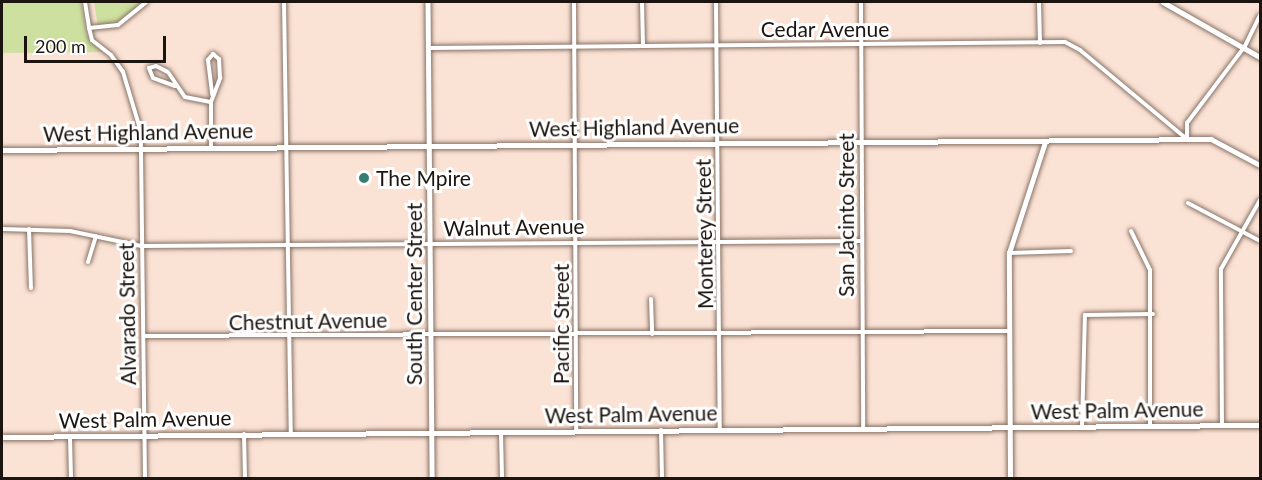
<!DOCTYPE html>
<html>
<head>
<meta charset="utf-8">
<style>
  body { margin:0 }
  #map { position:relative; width:1262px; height:480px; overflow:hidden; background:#fae2d4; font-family:Lato,sans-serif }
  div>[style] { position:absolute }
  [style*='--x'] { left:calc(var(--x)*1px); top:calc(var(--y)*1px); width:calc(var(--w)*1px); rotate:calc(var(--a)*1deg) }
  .green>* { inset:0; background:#cde09f }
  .roads { filter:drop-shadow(0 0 2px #867165) drop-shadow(0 0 2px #867165) }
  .minor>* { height:4px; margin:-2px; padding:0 2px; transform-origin:2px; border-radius:2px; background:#fff }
  .tertiary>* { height:4.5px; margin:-2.25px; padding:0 2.25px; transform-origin:2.25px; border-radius:2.25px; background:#fff }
  .dots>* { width:16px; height:16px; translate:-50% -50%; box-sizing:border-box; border:3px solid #fff; border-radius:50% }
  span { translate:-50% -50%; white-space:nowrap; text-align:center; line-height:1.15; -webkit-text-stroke:6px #fff; paint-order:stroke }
  .street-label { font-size:21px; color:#1c140f }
  .poi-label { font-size:21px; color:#1c140f }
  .left { translate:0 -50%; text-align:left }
  .frame { position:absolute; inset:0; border:3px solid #1c140f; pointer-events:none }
  .scale { position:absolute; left:24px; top:36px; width:142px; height:27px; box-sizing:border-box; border:3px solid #1c140f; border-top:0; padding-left:8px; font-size:18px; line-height:21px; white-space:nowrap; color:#1c140f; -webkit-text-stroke:4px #fff; paint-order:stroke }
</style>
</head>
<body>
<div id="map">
  <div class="green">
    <div style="clip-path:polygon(2px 2px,81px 2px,86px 34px,102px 52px,2px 53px)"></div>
    <div style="clip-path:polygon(94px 2px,143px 2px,115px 24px,98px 26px)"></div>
  </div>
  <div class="roads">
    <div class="minor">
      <div style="--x:85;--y:2;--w:26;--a:81"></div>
      <div style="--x:284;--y:2;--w:431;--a:89.1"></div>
      <div style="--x:574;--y:2;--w:429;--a:89.7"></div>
      <div style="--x:642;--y:2;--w:43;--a:88.7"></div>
      <div style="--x:716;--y:2;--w:428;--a:89.5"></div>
      <div style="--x:861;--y:2;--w:427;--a:89.7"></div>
      <div style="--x:1039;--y:2;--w:41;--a:88.6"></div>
      <div style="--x:429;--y:48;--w:636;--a:-0.54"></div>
      <div style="--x:1065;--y:42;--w:17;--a:28"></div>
      <div style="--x:1080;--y:50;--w:139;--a:39.8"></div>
      <div style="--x:175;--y:86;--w:23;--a:-160"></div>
      <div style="--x:153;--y:78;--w:11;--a:-112"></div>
      <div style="--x:149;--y:68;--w:7;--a:-16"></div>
      <div style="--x:156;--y:66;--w:13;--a:27"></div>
      <div style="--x:168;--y:72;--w:30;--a:56"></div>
      <div style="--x:185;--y:97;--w:26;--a:11"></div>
      <div style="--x:1187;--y:138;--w:15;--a:-90"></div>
      <div style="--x:1187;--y:123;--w:96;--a:-53"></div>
      <div style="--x:1245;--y:46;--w:34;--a:-64"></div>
      <div style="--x:211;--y:147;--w:45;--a:-90"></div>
      <div style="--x:211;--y:102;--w:26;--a:-69"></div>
      <div style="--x:220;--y:78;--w:19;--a:-93"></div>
      <div style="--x:219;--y:59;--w:8;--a:-140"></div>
      <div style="--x:213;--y:54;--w:8;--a:130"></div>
      <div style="--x:208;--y:60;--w:35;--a:83"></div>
      <div style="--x:1188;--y:203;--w:81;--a:27.8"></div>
      <div style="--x:2;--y:229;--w:68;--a:1.7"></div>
      <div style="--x:70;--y:231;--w:73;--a:11.9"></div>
      <div style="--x:141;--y:246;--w:721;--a:-0.4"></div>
      <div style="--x:29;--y:229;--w:59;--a:88.1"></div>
      <div style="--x:1131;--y:231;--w:43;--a:64"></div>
      <div style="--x:1150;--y:270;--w:156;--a:90"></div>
      <div style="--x:1009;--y:253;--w:62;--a:-1.8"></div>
      <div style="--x:88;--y:262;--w:27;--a:-73"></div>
      <div style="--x:651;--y:299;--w:35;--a:88"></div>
      <div style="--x:144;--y:336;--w:865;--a:-0.33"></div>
      <div style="--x:1222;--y:426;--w:157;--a:-90.4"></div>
      <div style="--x:1221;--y:269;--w:79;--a:-60.5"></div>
      <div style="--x:1082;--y:427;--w:112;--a:-88.5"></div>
      <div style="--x:1085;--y:315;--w:68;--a:-0.8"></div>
      <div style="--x:661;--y:430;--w:48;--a:88.8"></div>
      <div style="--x:501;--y:433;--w:45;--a:88.7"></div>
      <div style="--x:244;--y:434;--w:44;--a:88.7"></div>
      <div style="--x:70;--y:437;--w:41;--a:88.6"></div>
      <div style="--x:145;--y:478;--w:346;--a:-90.7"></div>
      <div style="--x:141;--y:132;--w:63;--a:-106.7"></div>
      <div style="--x:123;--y:72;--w:21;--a:-125"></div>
      <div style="--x:111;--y:55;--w:24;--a:-142"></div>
      <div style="--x:92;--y:40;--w:12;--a:-104"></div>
      <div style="--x:89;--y:28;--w:29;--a:-6"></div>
      <div style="--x:118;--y:25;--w:36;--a:-39"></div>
    </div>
    <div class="tertiary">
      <div style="--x:428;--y:2;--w:476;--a:89.5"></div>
      <div style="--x:1163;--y:2;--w:112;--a:29.6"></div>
      <div style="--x:2;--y:150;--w:1209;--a:-0.52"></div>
      <div style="--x:1211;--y:139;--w:55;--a:28"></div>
      <div style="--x:2;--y:437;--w:1258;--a:-0.55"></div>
      <div style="--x:1010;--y:478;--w:225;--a:-90.3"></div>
      <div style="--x:1009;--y:253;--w:117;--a:-72"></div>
    </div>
  </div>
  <div class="dots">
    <div style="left:364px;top:178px;background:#377c71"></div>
  </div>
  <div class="street-label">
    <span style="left:825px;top:29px">Cedar Avenue</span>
    <span style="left:634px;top:127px;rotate:-1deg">West Highland Avenue</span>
    <span style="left:148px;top:132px;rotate:-1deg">West Highland Avenue</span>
    <span style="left:846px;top:215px;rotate:-90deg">San Jacinto Street</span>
    <span style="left:514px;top:227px;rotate:-1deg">Walnut Avenue</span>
    <span style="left:704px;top:234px;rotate:-91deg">Monterey Street</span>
    <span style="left:414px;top:294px;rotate:-90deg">South Center Street</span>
    <span style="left:127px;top:314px;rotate:-91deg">Alvarado Street</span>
    <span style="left:308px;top:321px;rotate:-1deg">Chestnut Avenue</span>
    <span style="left:561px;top:324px;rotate:-90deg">Pacific Street</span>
    <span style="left:1117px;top:410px;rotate:-1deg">West Palm Avenue</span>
    <span style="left:631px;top:414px;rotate:-1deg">West Palm Avenue</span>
    <span style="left:145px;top:419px;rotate:-1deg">West Palm Avenue</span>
  </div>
  <div class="poi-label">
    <span class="left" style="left:376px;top:178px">The Mpire</span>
  </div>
  <div class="frame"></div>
  <div class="scale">200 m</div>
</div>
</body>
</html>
